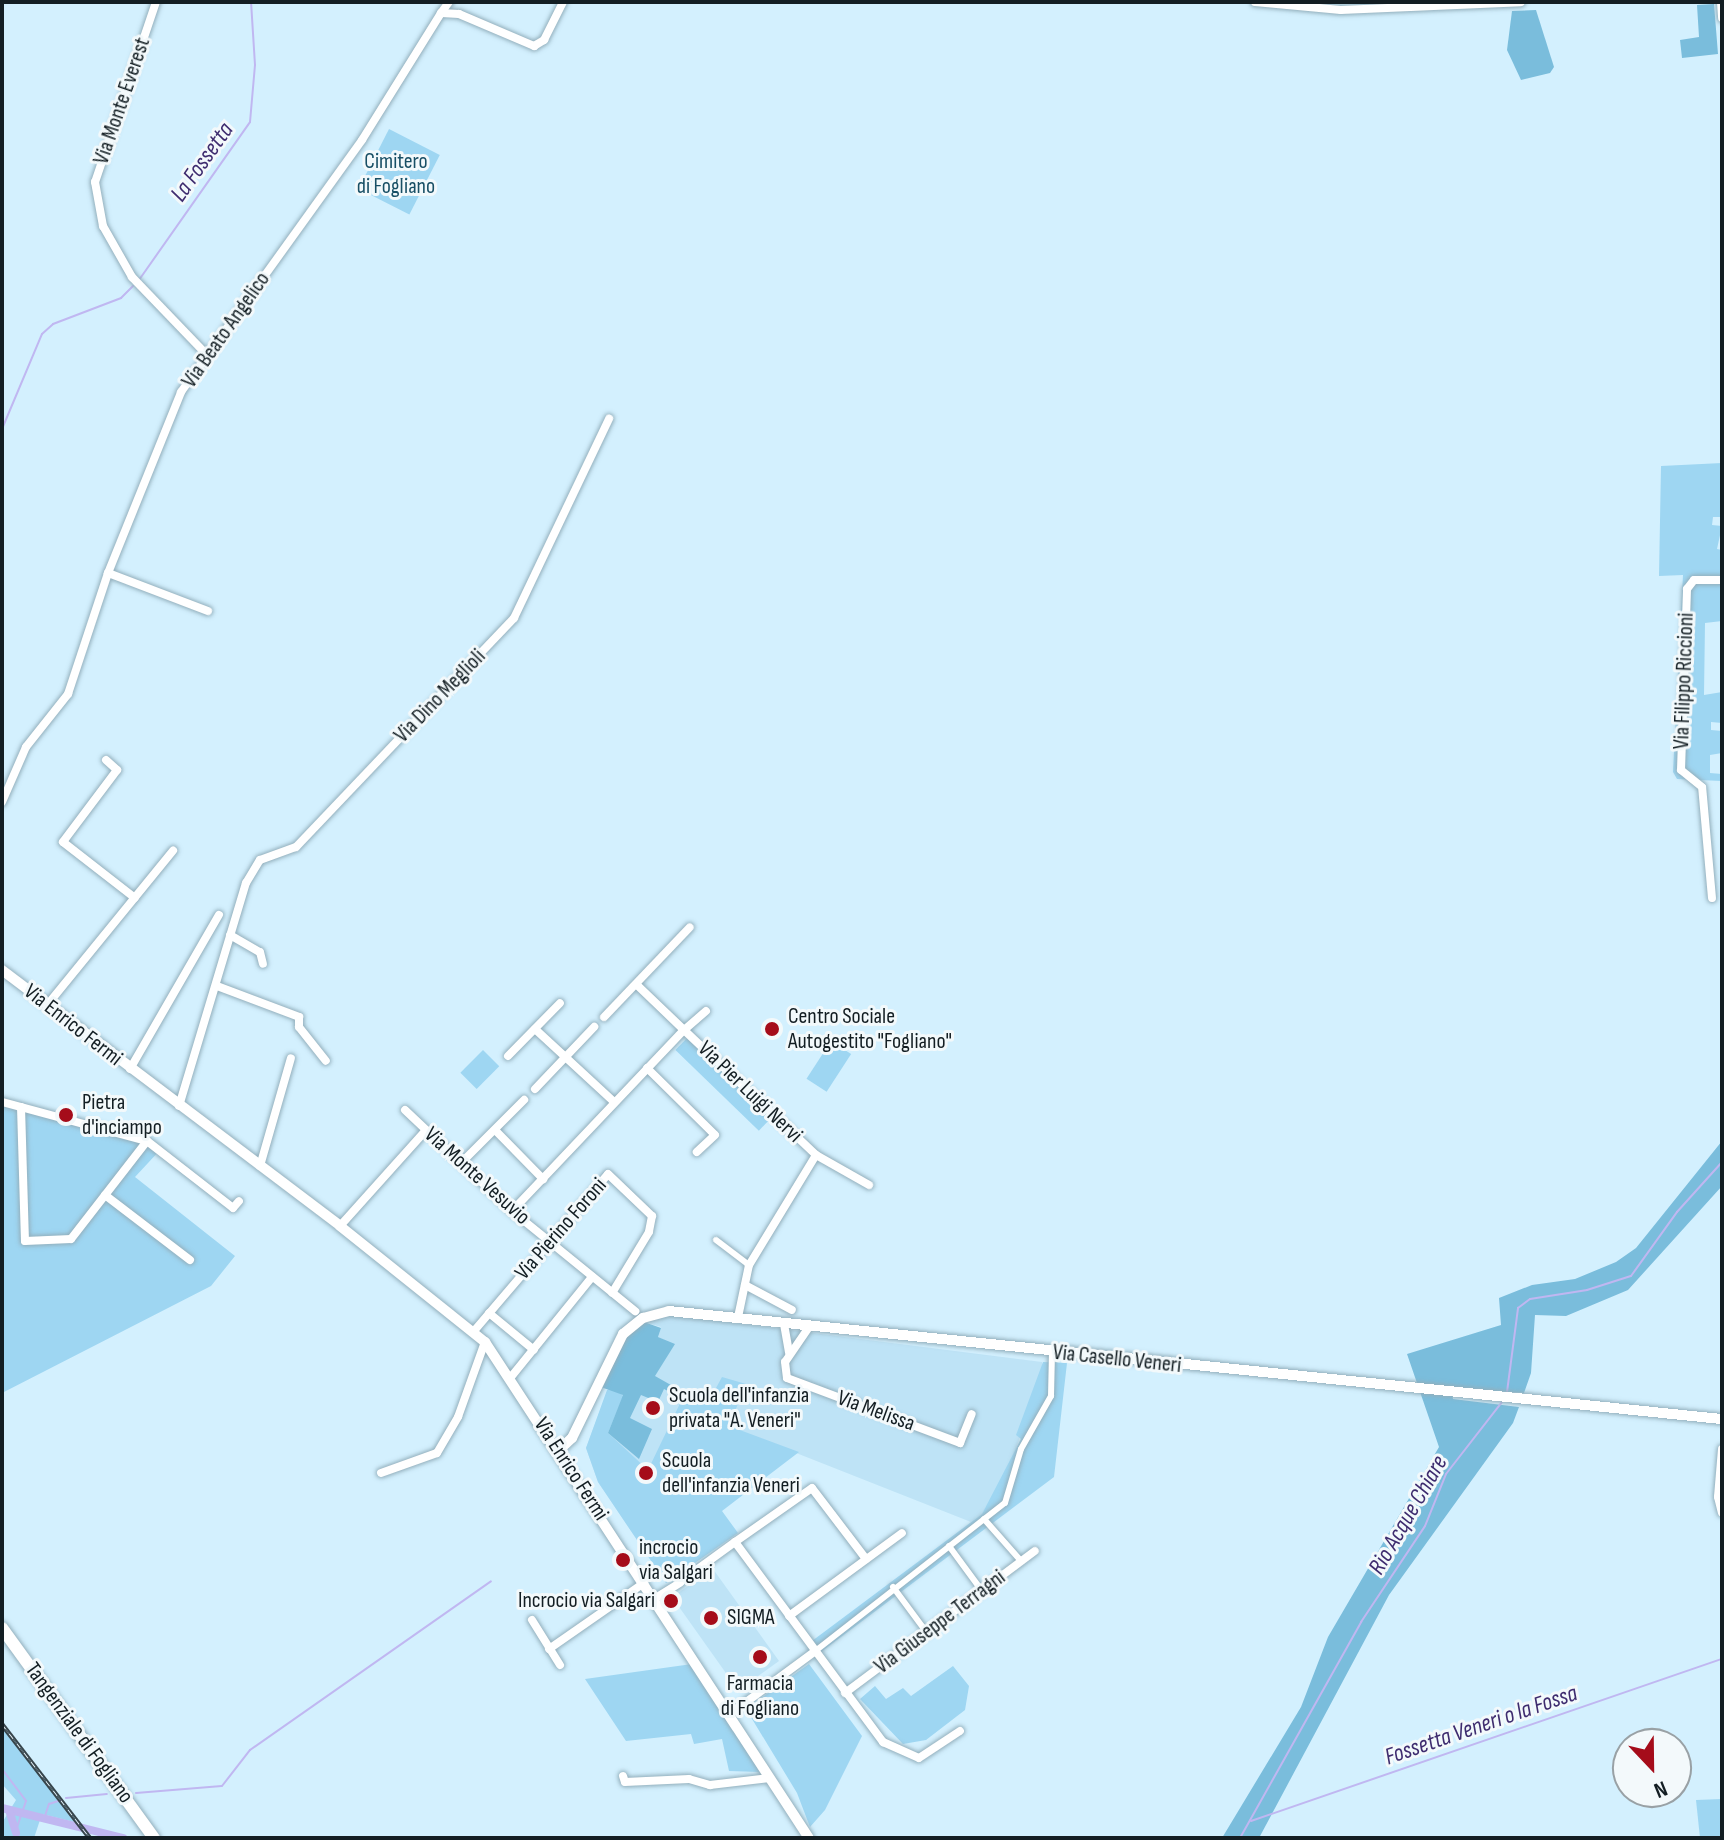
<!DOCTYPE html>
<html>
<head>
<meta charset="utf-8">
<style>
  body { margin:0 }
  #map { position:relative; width:1724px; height:1840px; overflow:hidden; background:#d3f0fe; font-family:"Sofia Sans Condensed",sans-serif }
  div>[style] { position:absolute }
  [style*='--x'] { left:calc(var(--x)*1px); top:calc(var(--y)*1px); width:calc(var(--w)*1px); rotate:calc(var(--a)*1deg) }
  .built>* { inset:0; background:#bee3f6 }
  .green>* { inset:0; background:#9ed6f2; transform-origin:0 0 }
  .forest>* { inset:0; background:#7abddc }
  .stream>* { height:2px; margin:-1px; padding:0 1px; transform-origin:1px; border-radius:1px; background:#c0b7f1 }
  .canal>* { height:8px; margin:-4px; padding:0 4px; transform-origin:4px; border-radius:4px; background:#c0b7f1 }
  .roads { filter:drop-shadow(0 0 2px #93afbc) drop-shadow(0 0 2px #93afbc) }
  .pedestrian>* { height:6px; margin:-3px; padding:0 3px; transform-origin:3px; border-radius:3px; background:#fff }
  .minor>* { height:8px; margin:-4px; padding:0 4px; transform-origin:4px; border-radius:4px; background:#fff }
  .tertiary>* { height:10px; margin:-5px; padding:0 5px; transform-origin:5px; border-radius:5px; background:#fff }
  .primary>* { height:12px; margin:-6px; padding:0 6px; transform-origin:6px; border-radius:6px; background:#fff }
  .rail>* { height:5px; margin-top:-2.5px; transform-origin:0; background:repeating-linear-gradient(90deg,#f3f9fb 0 6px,#37454c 0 12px); box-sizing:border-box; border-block:2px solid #37454c }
  .dots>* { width:22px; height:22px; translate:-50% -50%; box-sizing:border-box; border:4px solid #f3f9fb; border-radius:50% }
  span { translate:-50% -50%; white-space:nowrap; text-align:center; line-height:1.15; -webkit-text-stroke:6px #f3f9fb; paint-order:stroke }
  .street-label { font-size:22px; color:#131e23 }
  .park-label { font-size:22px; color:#184f65 }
  .poi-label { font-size:22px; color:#131e23 }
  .left { translate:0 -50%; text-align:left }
  .right { translate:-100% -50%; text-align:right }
  .water-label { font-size:24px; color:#3e2c6f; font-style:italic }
  .frame { position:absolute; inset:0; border:4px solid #131e23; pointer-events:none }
  .north { position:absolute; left:1612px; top:1728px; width:80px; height:80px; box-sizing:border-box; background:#f3f9fb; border:2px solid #99a1a5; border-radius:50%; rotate:158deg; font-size:22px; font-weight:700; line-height:32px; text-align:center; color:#131e23 }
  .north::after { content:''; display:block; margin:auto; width:28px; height:36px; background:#a50c1a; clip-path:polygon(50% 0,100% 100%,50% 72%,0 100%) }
</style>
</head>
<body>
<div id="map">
  <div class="built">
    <div style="clip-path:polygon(670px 1315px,1042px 1362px,1043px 1370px,1009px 1469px,982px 1514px,971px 1522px,728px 1426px,745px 1383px,714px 1424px,666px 1583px,598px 1482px,586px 1448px,620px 1357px,675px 1345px,658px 1337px,661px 1327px,644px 1322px)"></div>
    <div style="clip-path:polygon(713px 1569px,779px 1661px,743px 1687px,733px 1683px,672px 1597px)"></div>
  </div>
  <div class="green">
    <div style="left:389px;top:129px;width:57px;height:67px;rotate:27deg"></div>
    <div style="clip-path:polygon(1722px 463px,1722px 517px,1713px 517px,1712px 525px,1722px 526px,1717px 549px,1722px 550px,1722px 621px,1705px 623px,1704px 695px,1722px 692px,1722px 723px,1711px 722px,1711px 730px,1722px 731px,1722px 753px,1710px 755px,1710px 773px,1722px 774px,1722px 781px,1677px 779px,1673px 772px,1683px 575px,1659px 576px,1661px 466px)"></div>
    <div style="left:690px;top:1035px;width:116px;height:21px;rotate:44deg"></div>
    <div style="left:831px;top:1041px;width:24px;height:45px;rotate:33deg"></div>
    <div style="left:483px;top:1050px;width:23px;height:32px;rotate:45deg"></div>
    <div style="clip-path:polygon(2px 1102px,161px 1149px,135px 1177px,235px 1256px,211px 1286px,2px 1393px)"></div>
    <div style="clip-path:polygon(1043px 1362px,1067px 1363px,1054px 1477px,821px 1652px,812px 1641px,982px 1514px,1021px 1439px,1016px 1435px)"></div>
    <div style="clip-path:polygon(722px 1377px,746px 1384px,729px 1426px,799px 1452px,722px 1511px,738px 1533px,666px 1583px,598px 1482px,586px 1448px,607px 1390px,617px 1389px,623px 1396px,608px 1433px,648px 1470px,685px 1393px,710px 1399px)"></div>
    <div style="clip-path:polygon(692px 1664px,760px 1772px,729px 1771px,722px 1739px,694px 1744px,691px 1734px,626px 1741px,585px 1679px)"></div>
    <div style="clip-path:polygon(809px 1664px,862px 1736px,825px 1810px,810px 1827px,797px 1793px,746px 1709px)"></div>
    <div style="clip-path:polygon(953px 1666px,969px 1686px,965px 1710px,926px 1740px,903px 1744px,860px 1699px,875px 1686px,886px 1699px,903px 1688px,911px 1696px)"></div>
    <div style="clip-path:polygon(2px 1728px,9px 1736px,78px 1823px,42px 1814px,34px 1838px,2px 1838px,2px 1823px,16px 1800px,2px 1784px)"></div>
    <div style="clip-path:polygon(1722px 1799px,1722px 1838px,1700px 1838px,1696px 1800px)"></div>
  </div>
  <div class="forest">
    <div style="clip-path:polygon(1714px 4px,1718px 54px,1682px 58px,1680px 40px,1699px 37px,1697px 5px)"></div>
    <div style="clip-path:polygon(1536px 10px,1554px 67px,1550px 73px,1521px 80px,1507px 50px,1512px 11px)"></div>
    <div style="clip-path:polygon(1722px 1141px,1722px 1186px,1628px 1290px,1566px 1316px,1535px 1315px,1531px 1373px,1524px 1393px,1451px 1388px,1453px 1399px,1519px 1407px,1513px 1423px,1389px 1595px,1259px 1838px,1222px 1838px,1301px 1707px,1328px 1637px,1439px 1447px,1407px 1354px,1501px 1325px,1499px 1298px,1532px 1285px,1575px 1279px,1616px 1262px,1636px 1248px)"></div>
    <div style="clip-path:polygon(644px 1322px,661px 1328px,658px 1337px,675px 1344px,655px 1376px,685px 1393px,682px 1398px,664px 1389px,658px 1402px,641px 1395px,630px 1418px,652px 1429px,639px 1459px,608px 1433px,623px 1395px,598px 1386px,625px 1336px)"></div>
  </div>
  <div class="stream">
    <div style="--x:139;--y:280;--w:193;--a:-54.9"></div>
    <div style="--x:250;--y:122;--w:57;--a:-85"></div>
    <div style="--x:255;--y:65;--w:63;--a:-93.6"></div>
    <div style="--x:2;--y:429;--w:103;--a:-67.2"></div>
    <div style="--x:42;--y:334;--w:15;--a:-42"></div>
    <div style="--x:53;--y:324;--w:73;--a:-20.9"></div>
    <div style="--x:121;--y:298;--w:17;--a:-45"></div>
    <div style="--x:1507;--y:1392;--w:85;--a:-82.5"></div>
    <div style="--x:1518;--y:1308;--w:15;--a:-37"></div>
    <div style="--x:1530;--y:1299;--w:58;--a:-9"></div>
    <div style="--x:1587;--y:1290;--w:46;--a:-17.7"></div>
    <div style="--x:1631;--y:1276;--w:79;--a:-54.3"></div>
    <div style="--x:1677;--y:1212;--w:67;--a:-48"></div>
    <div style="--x:2;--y:1769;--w:40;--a:53"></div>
    <div style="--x:26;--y:1801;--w:39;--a:109"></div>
    <div style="--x:136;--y:1793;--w:86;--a:-4.7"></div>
    <div style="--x:222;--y:1786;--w:46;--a:-52.1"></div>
    <div style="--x:250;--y:1750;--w:294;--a:-35"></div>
    <div style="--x:66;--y:1798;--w:41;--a:-5.6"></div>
    <div style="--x:44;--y:1819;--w:16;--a:-72"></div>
    <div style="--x:49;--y:1804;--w:13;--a:-18"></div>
    <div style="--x:1251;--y:1821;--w:498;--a:-19"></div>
    <div style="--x:1240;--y:1838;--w:248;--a:-60.7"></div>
    <div style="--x:1361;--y:1622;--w:115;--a:-56.3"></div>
    <div style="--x:1425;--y:1526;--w:56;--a:-68"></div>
    <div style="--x:1446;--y:1474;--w:91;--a:-52.1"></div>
  </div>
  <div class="canal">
    <div style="--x:2;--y:1808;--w:125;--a:13.9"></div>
    <div style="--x:9;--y:1810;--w:24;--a:73"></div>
  </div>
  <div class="roads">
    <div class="pedestrian">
      <div style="--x:716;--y:1240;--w:41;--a:37.1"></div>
      <div style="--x:984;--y:1519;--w:56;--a:48.6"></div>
      <div style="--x:949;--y:1546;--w:56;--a:53.7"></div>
      <div style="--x:893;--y:1587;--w:57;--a:53.5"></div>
      <div style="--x:814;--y:1652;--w:242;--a:-38"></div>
      <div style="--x:1005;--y:1503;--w:56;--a:-73.5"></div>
      <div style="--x:1021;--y:1449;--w:61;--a:-60.5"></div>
      <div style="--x:1051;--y:1396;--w:44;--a:-88.7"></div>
    </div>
    <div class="minor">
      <div style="--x:156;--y:2;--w:190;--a:108.7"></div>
      <div style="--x:95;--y:182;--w:45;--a:79.7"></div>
      <div style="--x:103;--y:226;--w:59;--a:60.4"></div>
      <div style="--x:132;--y:277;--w:108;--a:46.1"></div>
      <div style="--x:1255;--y:2;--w:86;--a:5.3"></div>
      <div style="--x:1341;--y:10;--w:180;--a:-2.5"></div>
      <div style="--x:1721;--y:2;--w:16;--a:86"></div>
      <div style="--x:441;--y:13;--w:14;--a:-54"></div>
      <div style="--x:108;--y:573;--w:107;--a:20.8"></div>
      <div style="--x:106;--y:760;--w:15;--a:42"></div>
      <div style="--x:117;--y:770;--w:90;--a:126.9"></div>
      <div style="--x:63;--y:842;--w:91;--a:37.9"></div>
      <div style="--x:2;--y:802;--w:60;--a:-66.4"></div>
      <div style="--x:26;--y:747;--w:68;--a:-51.6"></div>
      <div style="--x:68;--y:694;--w:127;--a:-71.7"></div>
      <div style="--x:108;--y:573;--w:195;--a:-68"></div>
      <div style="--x:181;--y:392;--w:310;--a:-54.3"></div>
      <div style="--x:362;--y:140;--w:150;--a:-58.1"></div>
      <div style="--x:441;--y:13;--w:18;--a:3"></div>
      <div style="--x:459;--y:14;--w:82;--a:23.1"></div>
      <div style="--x:534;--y:46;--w:12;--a:-31"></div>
      <div style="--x:544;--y:40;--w:42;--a:-63.4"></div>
      <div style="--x:1712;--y:898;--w:111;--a:-95.1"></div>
      <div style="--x:1702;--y:787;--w:27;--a:-141"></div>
      <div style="--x:1681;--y:770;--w:181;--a:-88.1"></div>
      <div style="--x:1687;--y:589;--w:11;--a:-52"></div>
      <div style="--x:1694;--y:580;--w:28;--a:0"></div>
      <div style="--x:230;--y:935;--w:34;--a:30"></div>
      <div style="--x:260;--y:952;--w:12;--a:76"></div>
      <div style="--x:217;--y:986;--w:88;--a:20.7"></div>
      <div style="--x:299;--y:1017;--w:10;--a:90"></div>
      <div style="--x:299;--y:1027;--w:43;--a:51.5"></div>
      <div style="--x:48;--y:1004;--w:198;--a:-50.8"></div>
      <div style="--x:706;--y:1011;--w:29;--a:139"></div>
      <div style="--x:684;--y:1030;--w:182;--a:43.4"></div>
      <div style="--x:816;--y:1155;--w:129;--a:121.3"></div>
      <div style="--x:749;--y:1265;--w:53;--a:101.9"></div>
      <div style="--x:604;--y:1017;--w:124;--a:-46.3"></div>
      <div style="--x:535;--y:1029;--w:106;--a:42.7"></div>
      <div style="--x:508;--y:1056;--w:74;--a:-45.5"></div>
      <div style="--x:647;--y:1068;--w:95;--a:44.6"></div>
      <div style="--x:715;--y:1135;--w:25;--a:137"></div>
      <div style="--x:130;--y:1069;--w:178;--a:-60"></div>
      <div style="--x:535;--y:1089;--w:86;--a:-46.4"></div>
      <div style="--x:2;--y:1102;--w:150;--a:15.1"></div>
      <div style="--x:147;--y:1141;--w:109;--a:37.9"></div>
      <div style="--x:233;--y:1208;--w:9;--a:-49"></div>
      <div style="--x:179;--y:1106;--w:233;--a:-73.3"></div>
      <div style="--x:246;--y:883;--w:27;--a:-59"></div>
      <div style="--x:260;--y:860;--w:38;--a:-20"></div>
      <div style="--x:296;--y:847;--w:316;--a:-46.4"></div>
      <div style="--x:514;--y:618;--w:221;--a:-64.5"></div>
      <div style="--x:21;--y:1107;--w:134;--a:88.3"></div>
      <div style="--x:25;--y:1241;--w:46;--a:-2.5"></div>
      <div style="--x:71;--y:1239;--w:124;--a:-52.2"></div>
      <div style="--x:405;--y:1110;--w:147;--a:43.3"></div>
      <div style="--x:512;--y:1211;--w:159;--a:39.1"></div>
      <div style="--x:495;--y:1130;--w:69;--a:45.6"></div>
      <div style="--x:816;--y:1155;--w:61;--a:29.5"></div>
      <div style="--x:462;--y:1162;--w:88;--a:-45"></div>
      <div style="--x:260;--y:1166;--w:112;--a:-74"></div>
      <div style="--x:105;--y:1195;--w:107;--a:37.4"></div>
      <div style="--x:512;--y:1211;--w:250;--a:-46.5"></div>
      <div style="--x:684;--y:1030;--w:66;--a:-136.2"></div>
      <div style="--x:340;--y:1226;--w:129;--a:-48.1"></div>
      <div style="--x:745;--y:1285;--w:53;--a:28"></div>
      <div style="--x:489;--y:1313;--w:58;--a:39.4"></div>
      <div style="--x:784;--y:1324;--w:29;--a:80"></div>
      <div style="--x:809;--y:1327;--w:42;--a:124.4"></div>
      <div style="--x:785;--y:1362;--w:16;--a:83"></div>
      <div style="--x:787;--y:1378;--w:185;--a:20.6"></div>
      <div style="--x:960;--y:1443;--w:31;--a:-68"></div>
      <div style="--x:474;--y:1331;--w:206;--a:-49.5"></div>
      <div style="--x:608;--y:1174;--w:61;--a:43.7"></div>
      <div style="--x:652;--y:1216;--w:16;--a:101"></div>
      <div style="--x:649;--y:1232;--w:71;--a:121.2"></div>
      <div style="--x:511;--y:1377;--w:129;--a:-51"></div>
      <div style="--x:1722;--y:1449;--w:48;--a:94.8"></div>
      <div style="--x:1718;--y:1497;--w:16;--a:76"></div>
      <div style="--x:381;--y:1473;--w:59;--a:-19.7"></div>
      <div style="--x:437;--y:1453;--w:42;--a:-59.7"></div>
      <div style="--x:458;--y:1417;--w:80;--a:-70.2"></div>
      <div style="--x:866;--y:1559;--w:89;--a:-127.3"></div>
      <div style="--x:812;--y:1488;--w:94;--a:145"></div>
      <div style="--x:735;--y:1542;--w:249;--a:53.5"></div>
      <div style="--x:883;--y:1742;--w:39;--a:24"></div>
      <div style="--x:919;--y:1758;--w:49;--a:-33.4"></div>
      <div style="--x:684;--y:1579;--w:63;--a:-36"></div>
      <div style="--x:654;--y:1599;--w:31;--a:-32"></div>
      <div style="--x:789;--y:1616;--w:140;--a:-36.3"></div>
      <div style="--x:532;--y:1620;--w:53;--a:58.1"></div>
      <div style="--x:549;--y:1649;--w:116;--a:-34.8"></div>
      <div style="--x:845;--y:1693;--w:237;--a:-36.8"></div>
      <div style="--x:730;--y:1714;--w:104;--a:-36.4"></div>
      <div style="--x:623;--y:1776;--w:6;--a:72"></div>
      <div style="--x:625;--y:1782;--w:64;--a:-2.7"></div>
      <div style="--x:689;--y:1779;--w:22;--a:16"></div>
      <div style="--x:710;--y:1785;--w:60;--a:-6.7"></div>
    </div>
    <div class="tertiary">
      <div style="--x:2;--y:970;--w:424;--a:37.1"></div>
      <div style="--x:340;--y:1226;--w:186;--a:38.7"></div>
      <div style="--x:485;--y:1342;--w:592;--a:56.85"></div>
      <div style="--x:559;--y:1450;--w:18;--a:-43"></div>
      <div style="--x:572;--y:1438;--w:116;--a:-63.9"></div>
      <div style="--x:623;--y:1334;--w:26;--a:-39"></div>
      <div style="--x:643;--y:1318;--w:27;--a:-15"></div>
      <div style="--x:669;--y:1311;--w:1059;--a:5.86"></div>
    </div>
    <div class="primary">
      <div style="--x:2;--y:1628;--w:259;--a:54.1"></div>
    </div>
  </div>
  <div class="rail">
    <div style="--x:2;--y:1724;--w:144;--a:52.3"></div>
  </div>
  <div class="dots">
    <div style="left:772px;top:1029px;background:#a50c1a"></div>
    <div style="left:66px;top:1115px;background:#a50c1a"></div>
    <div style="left:653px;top:1408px;background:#a50c1a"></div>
    <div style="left:646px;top:1473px;background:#a50c1a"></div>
    <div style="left:623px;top:1560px;background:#a50c1a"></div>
    <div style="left:671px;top:1601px;background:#a50c1a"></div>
    <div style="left:711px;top:1618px;background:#a50c1a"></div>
    <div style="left:760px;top:1657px;background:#a50c1a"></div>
  </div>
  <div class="street-label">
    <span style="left:122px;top:101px;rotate:-71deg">Via Monte Everest</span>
    <span style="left:226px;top:330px;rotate:-55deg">Via Beato Angelico</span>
    <span style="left:1684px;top:681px;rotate:-88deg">Via Filippo Riccioni</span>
    <span style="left:440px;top:696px;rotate:-46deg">Via Dino Meglioli</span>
    <span style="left:73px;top:1025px;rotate:38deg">Via Enrico Fermi</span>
    <span style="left:750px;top:1092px;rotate:44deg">Via Pier Luigi Nervi</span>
    <span style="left:477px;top:1176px;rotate:42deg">Via Monte Vesuvio</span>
    <span style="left:561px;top:1229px;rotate:-49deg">Via Pierino Foroni</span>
    <span style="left:1117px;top:1359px;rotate:6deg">Via Casello Veneri</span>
    <span style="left:876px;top:1411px;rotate:20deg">Via Melissa</span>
    <span style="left:571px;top:1469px;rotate:57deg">Via Enrico Fermi</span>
    <span style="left:940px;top:1622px;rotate:-37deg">Via Giuseppe Terragni</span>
    <span style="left:79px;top:1733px;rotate:54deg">Tangenziale di Fogliano</span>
  </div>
  <div class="park-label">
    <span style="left:396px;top:174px">Cimitero<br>di Fogliano</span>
  </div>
  <div class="poi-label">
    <span class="left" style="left:788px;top:1029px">Centro Sociale<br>Autogestito "Fogliano"</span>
    <span class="left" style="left:82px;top:1115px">Pietra<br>d'inciampo</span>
    <span class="left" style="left:669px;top:1408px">Scuola dell'infanzia<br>privata "A. Veneri"</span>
    <span class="left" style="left:662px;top:1473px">Scuola<br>dell'infanzia Veneri</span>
    <span class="left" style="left:639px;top:1560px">incrocio<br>via Salgari</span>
    <span class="right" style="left:655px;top:1601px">Incrocio via Salgari</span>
    <span class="left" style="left:727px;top:1618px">SIGMA</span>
    <span style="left:760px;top:1696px">Farmacia<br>di Fogliano</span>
  </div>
  <div class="water-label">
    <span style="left:202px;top:162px;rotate:-55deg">La Fossetta</span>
    <span style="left:1408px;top:1515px;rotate:-60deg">Rio Acque Chiare</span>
    <span style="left:1481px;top:1725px;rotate:-19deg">Fossetta Veneri o la Fossa</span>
  </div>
  <div class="frame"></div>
  <div class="north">N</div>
</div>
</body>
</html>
